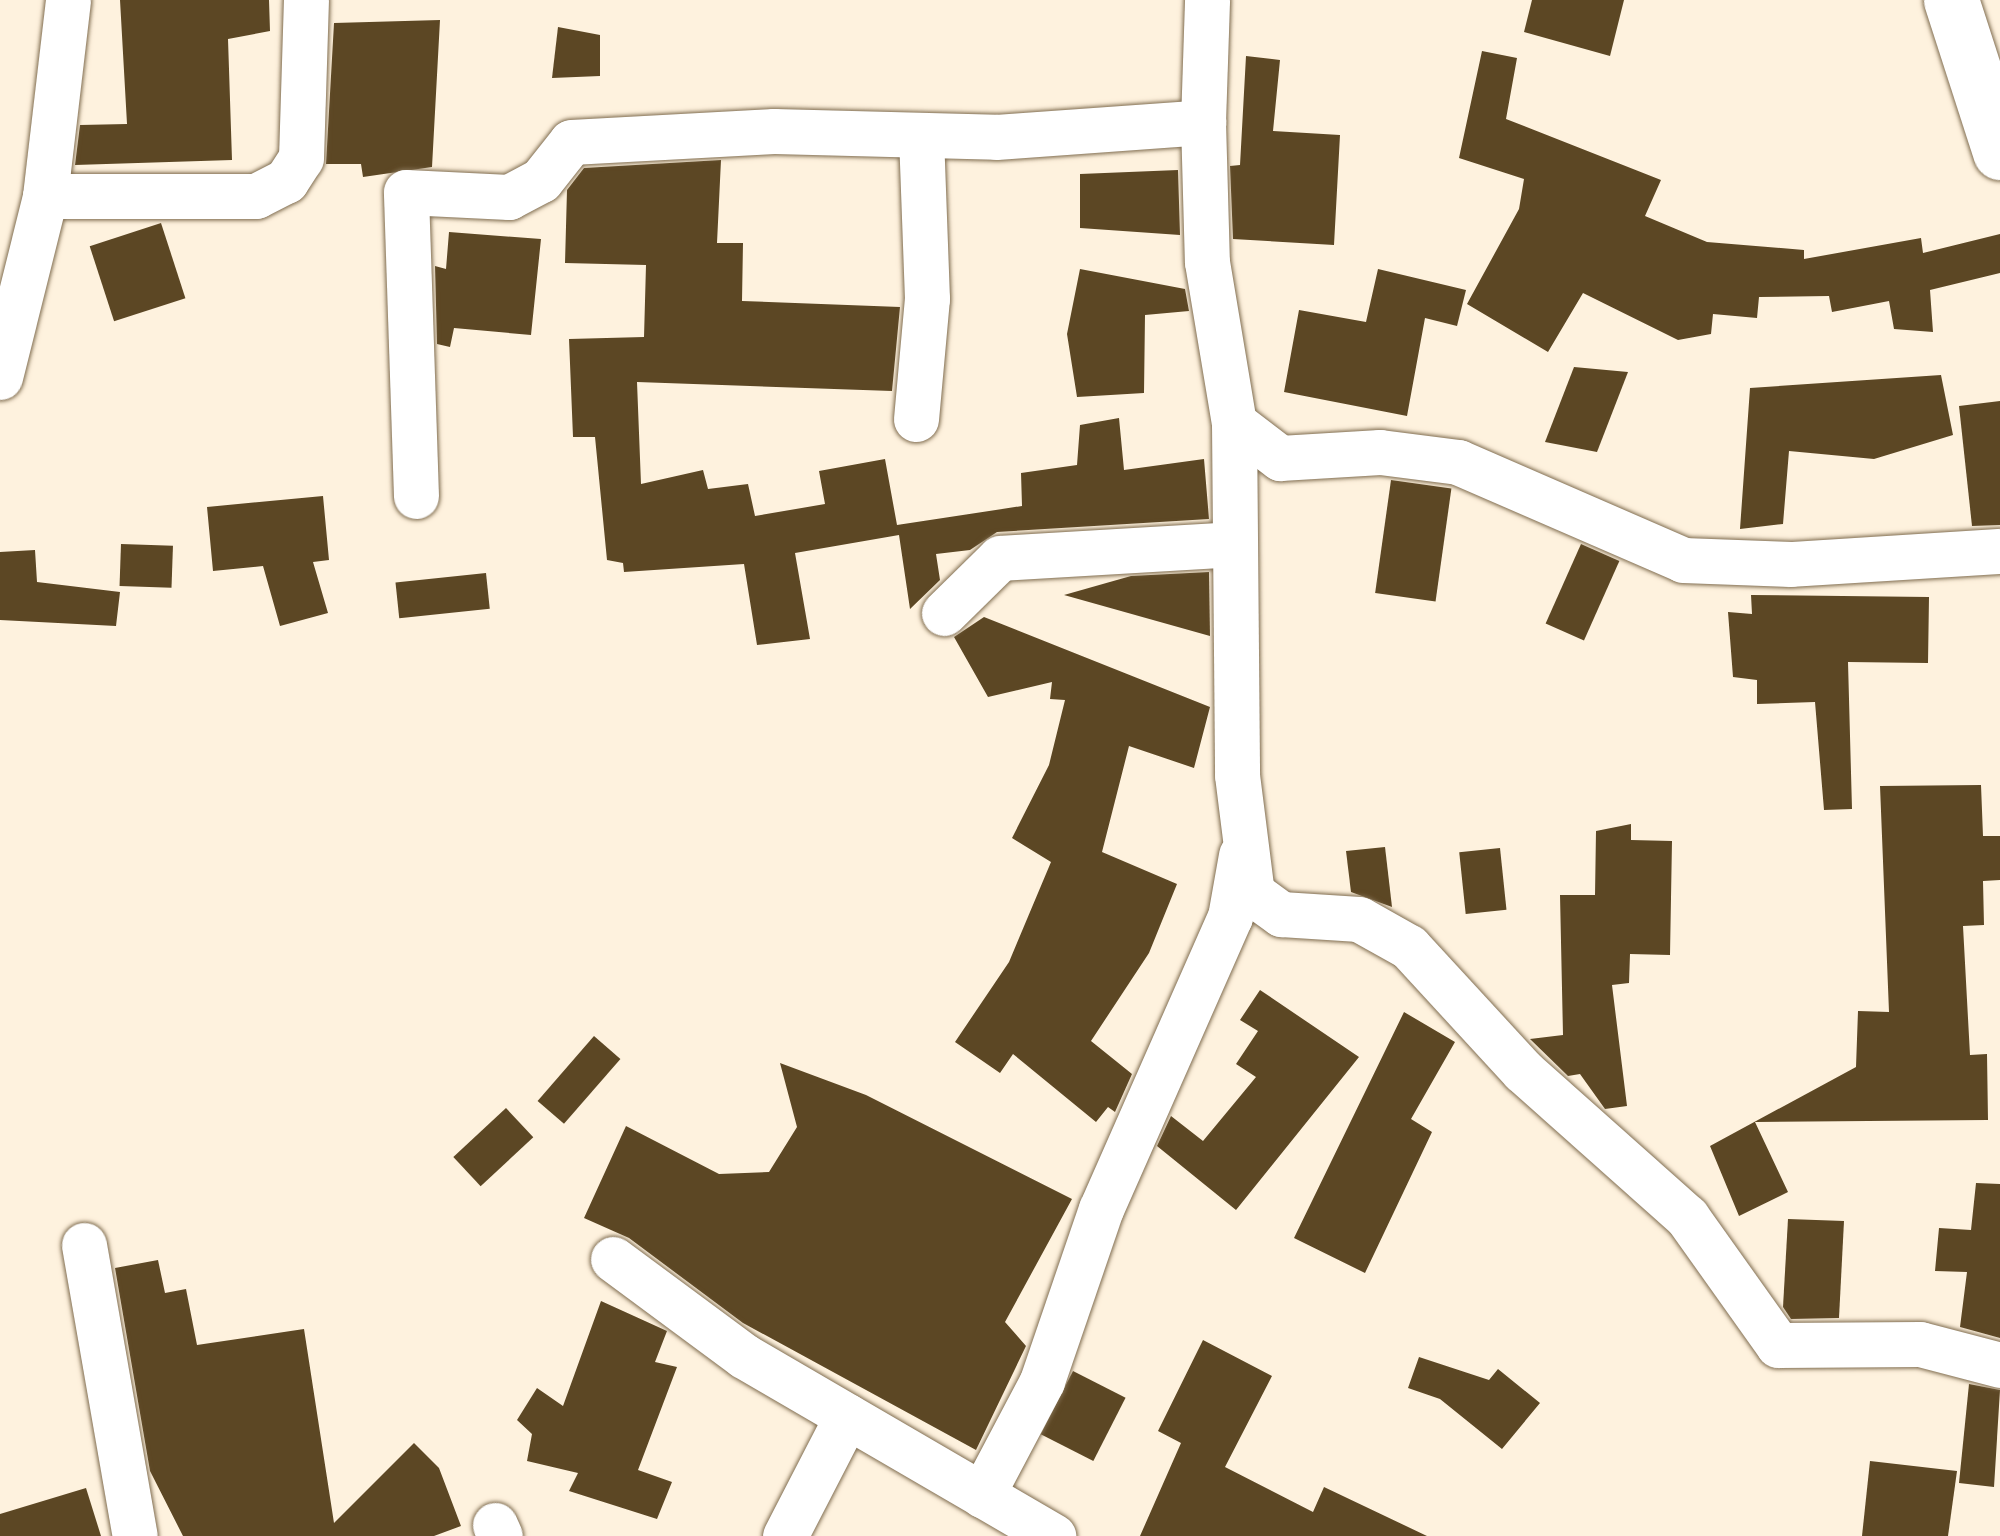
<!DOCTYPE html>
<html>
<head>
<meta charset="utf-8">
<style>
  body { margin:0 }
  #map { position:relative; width:2000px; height:1536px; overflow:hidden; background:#fef2de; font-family:"Work Sans",sans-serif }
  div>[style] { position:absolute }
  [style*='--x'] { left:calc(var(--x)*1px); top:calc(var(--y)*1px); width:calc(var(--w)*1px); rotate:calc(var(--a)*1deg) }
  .building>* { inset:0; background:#5c4724; transform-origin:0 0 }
  .roads { filter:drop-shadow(0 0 2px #806d50) drop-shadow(0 0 2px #806d50) }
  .minor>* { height:45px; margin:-22.5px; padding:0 22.5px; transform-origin:22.5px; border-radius:22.5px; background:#fff }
  .tertiary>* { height:55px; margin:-27.5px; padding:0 27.5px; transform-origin:27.5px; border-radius:27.5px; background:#fff }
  span { translate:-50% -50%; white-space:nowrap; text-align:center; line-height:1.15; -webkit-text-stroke:10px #fef2de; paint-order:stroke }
</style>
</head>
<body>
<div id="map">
  <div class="building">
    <div style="clip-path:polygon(120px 0,269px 0,270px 31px,228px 39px,232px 160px,75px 165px,80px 125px,127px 124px)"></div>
    <div style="clip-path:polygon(1532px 0,1624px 0,1610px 56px,1524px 32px)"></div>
    <div style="clip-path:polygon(440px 20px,432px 167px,363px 177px,361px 164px,326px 164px,334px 23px)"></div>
    <div style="clip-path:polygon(558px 27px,600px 35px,600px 76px,552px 78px)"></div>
    <div style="clip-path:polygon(1482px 51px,1517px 58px,1506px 119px,1661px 180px,1645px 216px,1707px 242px,1804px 250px,1804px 259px,1921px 238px,1923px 253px,2000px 234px,2000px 273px,1930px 290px,1933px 332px,1894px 329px,1889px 301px,1832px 312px,1829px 296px,1759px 297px,1757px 318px,1713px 314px,1711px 334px,1678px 340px,1583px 293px,1548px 352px,1467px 304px,1519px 209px,1524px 179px,1459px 158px)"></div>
    <div style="clip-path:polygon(1246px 56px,1280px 60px,1273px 131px,1340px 135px,1334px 245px,1233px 239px,1230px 166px,1240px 165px)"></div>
    <div style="clip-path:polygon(721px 160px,717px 243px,743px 243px,742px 301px,900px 307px,892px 391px,637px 382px,641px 484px,703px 470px,708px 489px,748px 484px,755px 516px,825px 504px,819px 471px,885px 459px,897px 525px,1022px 506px,1021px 473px,1077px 465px,1080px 425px,1119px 418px,1124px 470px,1204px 459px,1209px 519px,997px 532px,970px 550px,936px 554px,940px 580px,910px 609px,899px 535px,795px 553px,810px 639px,757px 645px,744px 564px,624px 572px,623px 563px,607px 560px,595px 437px,573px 437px,569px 339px,644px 337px,646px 265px,565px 263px,567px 190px,584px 168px)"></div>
    <div style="clip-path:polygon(1178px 170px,1180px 235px,1080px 228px,1080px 174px)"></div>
    <div style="left:161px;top:223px;width:79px;height:75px;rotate:72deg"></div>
    <div style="clip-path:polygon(449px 232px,541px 239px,531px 335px,454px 328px,450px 347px,437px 344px,435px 266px,446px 269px)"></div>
    <div style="clip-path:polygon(1080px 269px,1185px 289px,1189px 311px,1145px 315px,1144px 393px,1077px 397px,1067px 334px)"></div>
    <div style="clip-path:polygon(1378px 269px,1466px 290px,1457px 326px,1425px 318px,1407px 416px,1284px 392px,1299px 310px,1366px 322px)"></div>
    <div style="clip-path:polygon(1574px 367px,1628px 372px,1597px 452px,1545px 442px)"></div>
    <div style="clip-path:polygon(1941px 375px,1953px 435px,1874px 459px,1789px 451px,1783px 524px,1740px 529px,1750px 388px)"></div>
    <div style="clip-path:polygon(2000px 401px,2000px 525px,1972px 526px,1959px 406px)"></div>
    <div style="left:1391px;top:480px;width:61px;height:114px;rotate:8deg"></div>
    <div style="clip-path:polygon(323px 496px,329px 560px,313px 562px,328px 613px,280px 626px,263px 566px,213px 571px,207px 507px)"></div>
    <div style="left:121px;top:544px;width:52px;height:42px;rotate:2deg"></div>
    <div style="left:1581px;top:544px;width:42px;height:87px;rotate:24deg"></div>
    <div style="clip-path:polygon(35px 550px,37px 582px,120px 592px,116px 626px,0 620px,0 552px)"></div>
    <div style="clip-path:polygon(1209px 572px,1210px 636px,1064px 595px,1131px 576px)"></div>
    <div style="left:486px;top:573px;width:36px;height:91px;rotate:84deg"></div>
    <div style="clip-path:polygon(1751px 595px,1929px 597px,1928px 663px,1848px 662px,1852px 809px,1824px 810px,1815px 702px,1757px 704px,1757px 680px,1733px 677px,1728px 612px,1752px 614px)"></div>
    <div style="clip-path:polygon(984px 617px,1210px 707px,1194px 768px,1129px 746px,1102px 852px,1177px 884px,1149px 953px,1091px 1041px,1132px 1074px,1115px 1112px,1108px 1107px,1096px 1122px,1013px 1054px,1000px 1073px,955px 1042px,1009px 962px,1051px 862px,1012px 838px,1049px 765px,1065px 700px,1050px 699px,1052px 682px,988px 697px,954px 637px)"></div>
    <div style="clip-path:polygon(1981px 785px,1983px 836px,2000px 836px,2000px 880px,1983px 881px,1984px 925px,1963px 926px,1970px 1055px,1987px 1054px,1988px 1120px,1755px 1122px,1788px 1192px,1739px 1216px,1710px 1146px,1856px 1067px,1858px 1011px,1889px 1012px,1880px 786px)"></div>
    <div style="clip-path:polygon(1631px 824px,1631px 840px,1672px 841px,1670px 955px,1630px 954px,1629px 983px,1612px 985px,1627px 1106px,1605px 1109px,1580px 1074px,1568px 1076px,1530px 1039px,1563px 1035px,1560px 895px,1595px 895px,1596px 831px)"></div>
    <div style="clip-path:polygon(1385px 847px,1392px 907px,1351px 892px,1346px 851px)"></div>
    <div style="left:1500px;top:848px;width:62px;height:41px;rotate:84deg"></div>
    <div style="clip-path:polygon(1260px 990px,1359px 1057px,1236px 1210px,1157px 1146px,1171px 1116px,1203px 1141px,1256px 1077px,1236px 1064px,1258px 1031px,1240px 1020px)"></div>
    <div style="clip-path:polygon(1404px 1012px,1455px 1042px,1411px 1119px,1432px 1132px,1365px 1273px,1294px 1238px)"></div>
    <div style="left:594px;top:1036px;width:35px;height:86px;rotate:41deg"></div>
    <div style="clip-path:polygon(780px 1063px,866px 1095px,1072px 1199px,1005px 1322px,1026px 1346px,976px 1450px,743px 1323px,629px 1238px,584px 1218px,626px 1126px,719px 1174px,769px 1172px,797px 1127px)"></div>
    <div style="left:506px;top:1108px;width:40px;height:72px;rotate:47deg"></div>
    <div style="clip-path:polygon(1976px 1183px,2000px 1184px,2000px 1338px,1960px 1327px,1967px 1272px,1935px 1271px,1939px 1228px,1971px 1230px)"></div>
    <div style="clip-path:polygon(1788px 1219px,1844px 1221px,1839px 1318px,1791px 1319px,1783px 1307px)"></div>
    <div style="clip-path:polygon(158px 1260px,165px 1293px,186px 1289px,197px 1345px,304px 1329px,334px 1523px,414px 1443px,439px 1468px,461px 1526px,434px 1536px,183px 1536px,150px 1471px,115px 1268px)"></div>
    <div style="clip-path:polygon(601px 1301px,667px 1331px,655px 1362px,677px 1367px,638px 1470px,672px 1482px,657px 1519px,569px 1491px,578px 1473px,527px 1461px,532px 1434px,517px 1420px,537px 1388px,563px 1406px)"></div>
    <div style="clip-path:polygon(1203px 1340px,1272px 1376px,1225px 1467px,1313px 1512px,1324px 1487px,1427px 1536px,1140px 1536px,1181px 1443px,1158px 1431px)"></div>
    <div style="clip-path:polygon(1419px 1357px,1489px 1380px,1498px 1369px,1540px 1403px,1502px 1449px,1440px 1399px,1408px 1388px)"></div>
    <div style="left:1073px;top:1371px;width:59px;height:71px;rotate:27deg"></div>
    <div style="clip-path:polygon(1969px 1384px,2000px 1390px,1994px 1487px,1959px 1483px)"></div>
    <div style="clip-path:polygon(1870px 1461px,1957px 1471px,1948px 1536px,1862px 1536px)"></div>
    <div style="clip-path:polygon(86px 1488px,101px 1536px,0 1536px,0 1514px)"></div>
  </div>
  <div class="roads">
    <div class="minor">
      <div style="--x:1203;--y:122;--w:122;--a:-88.1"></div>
      <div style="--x:45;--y:196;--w:211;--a:0"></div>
      <div style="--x:256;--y:196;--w:34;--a:-27"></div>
      <div style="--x:286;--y:181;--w:27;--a:-57"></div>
      <div style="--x:301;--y:158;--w:158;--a:-88.2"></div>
      <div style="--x:0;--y:377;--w:187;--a:-76"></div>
      <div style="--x:45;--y:196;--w:197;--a:-83.3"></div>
      <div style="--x:916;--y:419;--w:121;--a:-84.8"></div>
      <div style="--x:927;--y:299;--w:163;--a:-92.1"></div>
      <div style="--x:1234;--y:423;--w:58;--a:37.3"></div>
      <div style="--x:1280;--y:458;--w:100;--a:-3.4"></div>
      <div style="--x:1380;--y:452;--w:79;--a:7.3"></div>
      <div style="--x:1458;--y:462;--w:245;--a:23.5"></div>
      <div style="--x:1683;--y:560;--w:108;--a:2.1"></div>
      <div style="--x:1791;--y:564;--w:209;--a:-3.6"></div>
      <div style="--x:416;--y:496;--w:304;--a:-91.9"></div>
      <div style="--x:406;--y:192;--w:103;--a:2.8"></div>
      <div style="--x:509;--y:197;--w:36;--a:-28"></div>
      <div style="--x:541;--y:180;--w:48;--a:-51.7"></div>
      <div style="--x:571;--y:142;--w:203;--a:-3.1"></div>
      <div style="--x:774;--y:131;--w:222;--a:1.5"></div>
      <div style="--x:996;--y:137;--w:208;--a:-4.1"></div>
      <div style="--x:1203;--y:122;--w:140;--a:88.4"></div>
      <div style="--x:1207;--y:262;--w:163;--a:80.5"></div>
      <div style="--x:1234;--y:423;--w:352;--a:89.5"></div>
      <div style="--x:1237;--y:775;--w:119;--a:82.8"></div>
      <div style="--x:1252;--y:893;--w:36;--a:36"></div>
      <div style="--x:1281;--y:914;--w:78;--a:3.7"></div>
      <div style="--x:1359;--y:919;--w:57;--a:29.2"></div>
      <div style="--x:1409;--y:947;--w:168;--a:47.4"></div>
      <div style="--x:1523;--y:1071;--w:220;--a:41.7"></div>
      <div style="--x:1687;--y:1217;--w:157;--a:54.6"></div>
      <div style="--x:1778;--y:1345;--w:142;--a:-0.4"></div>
      <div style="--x:1920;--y:1344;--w:83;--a:14.7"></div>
      <div style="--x:944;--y:613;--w:78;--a:-44.5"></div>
      <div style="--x:1000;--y:558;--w:235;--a:-3.4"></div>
      <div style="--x:84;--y:1245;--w:295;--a:80.1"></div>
      <div style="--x:613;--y:1259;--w:163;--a:36.5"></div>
      <div style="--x:744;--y:1356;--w:358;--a:30.2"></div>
      <div style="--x:982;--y:1495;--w:129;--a:-62.2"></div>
      <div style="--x:1042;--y:1381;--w:182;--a:-71.1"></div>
      <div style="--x:1101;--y:1209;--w:319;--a:-66.2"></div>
      <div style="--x:1230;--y:917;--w:63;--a:-79.9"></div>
      <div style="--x:495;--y:1525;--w:12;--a:66"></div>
      <div style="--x:785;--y:1536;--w:135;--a:-62.7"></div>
    </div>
    <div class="tertiary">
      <div style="--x:1951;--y:0;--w:160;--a:72.1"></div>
    </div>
  </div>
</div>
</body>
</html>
